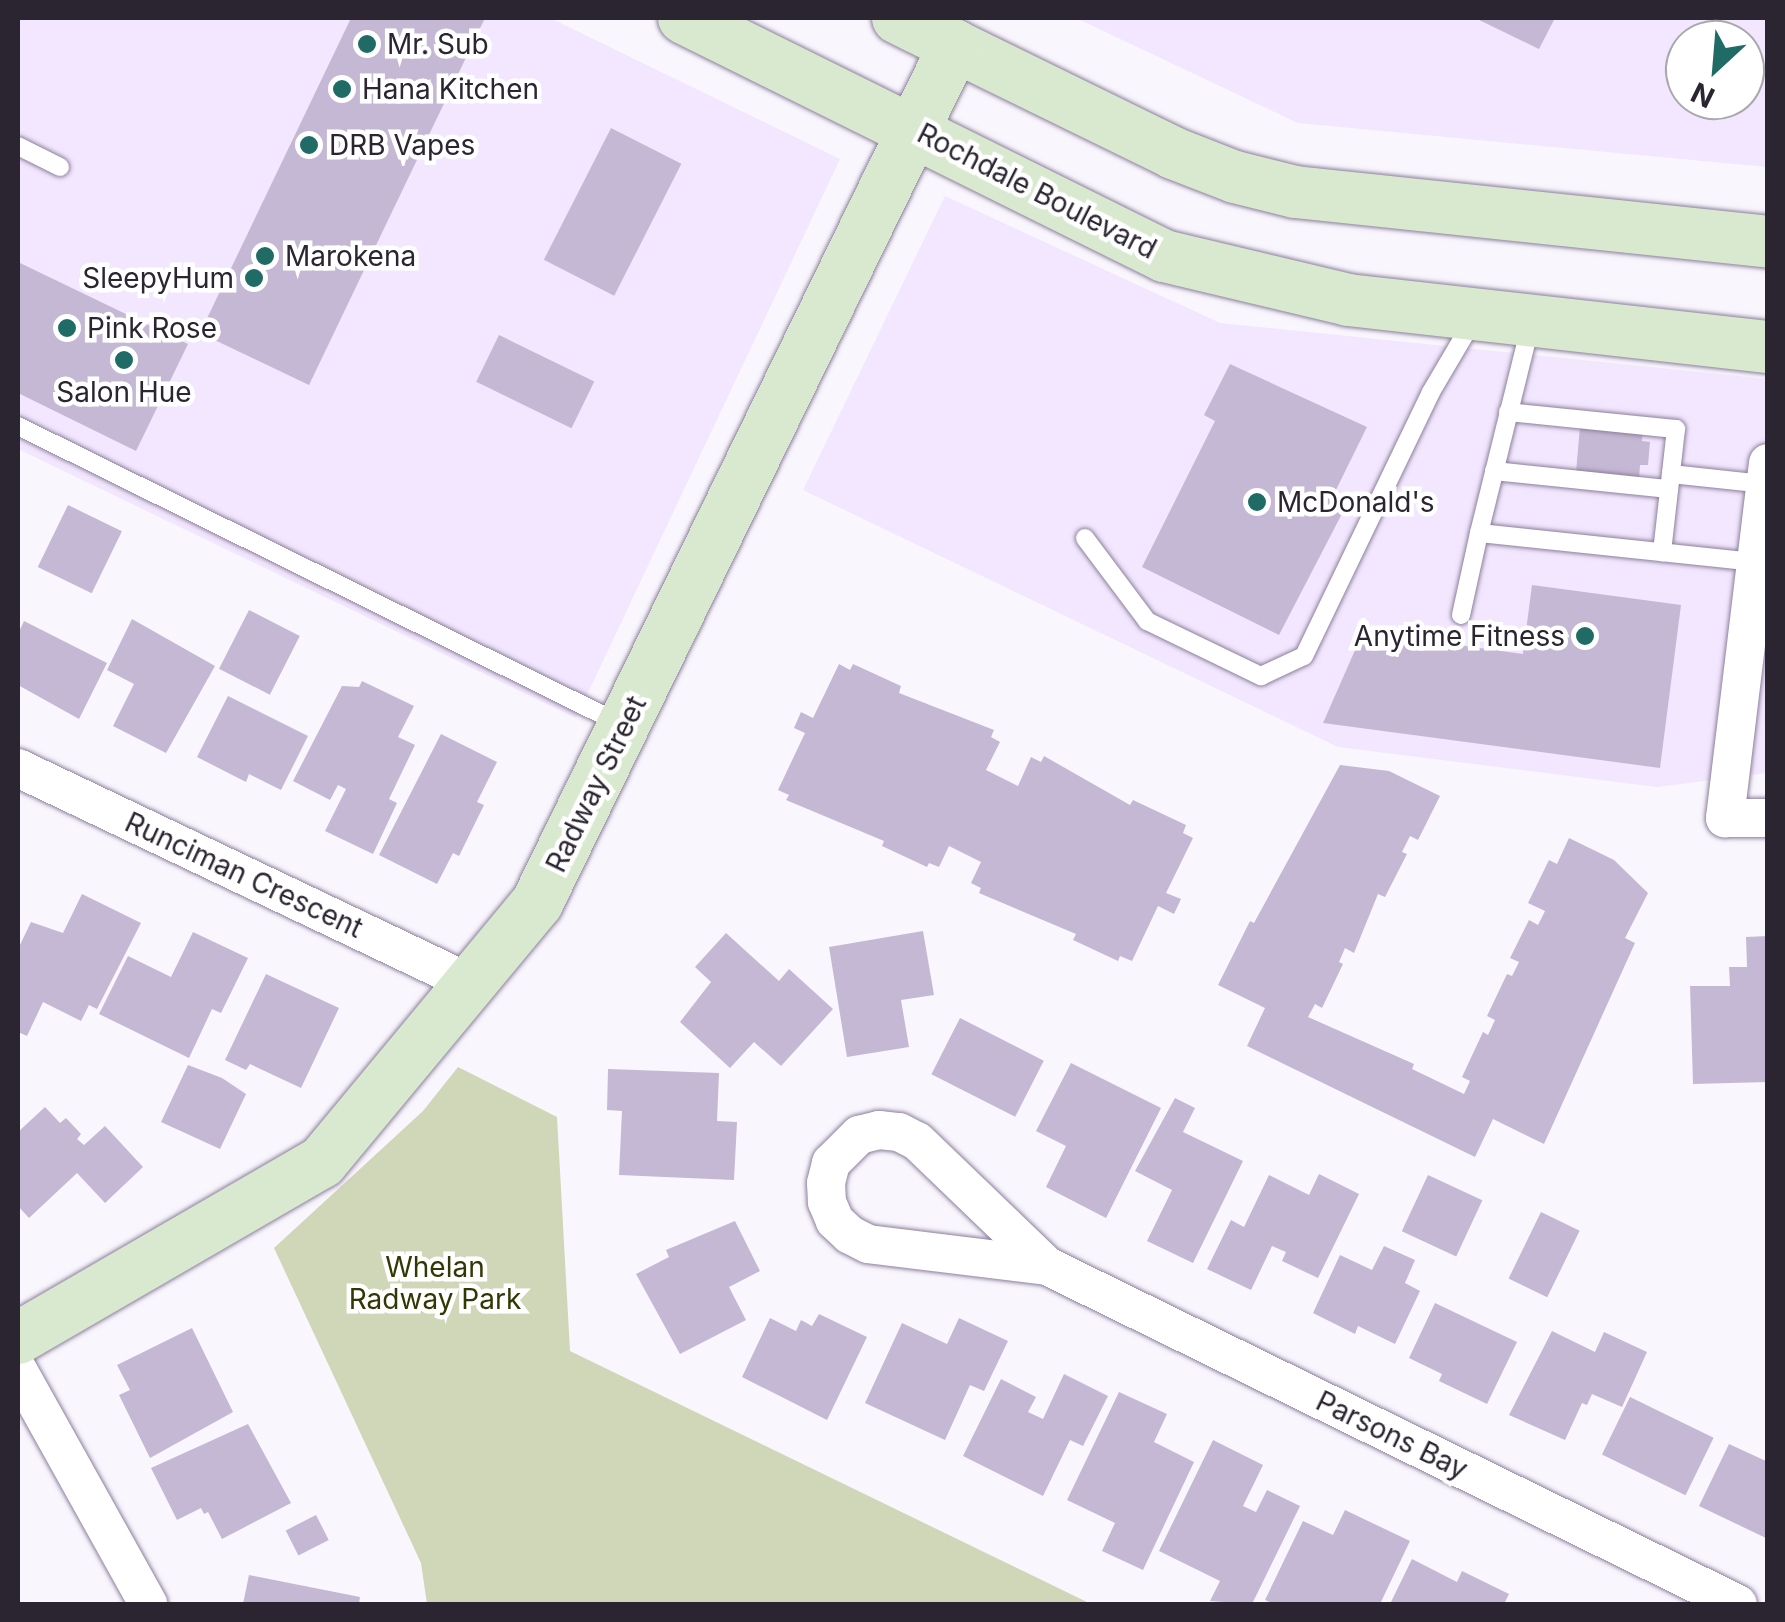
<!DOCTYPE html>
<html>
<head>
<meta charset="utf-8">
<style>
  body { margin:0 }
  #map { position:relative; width:1785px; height:1622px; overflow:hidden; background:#f9f6fd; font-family:Inter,sans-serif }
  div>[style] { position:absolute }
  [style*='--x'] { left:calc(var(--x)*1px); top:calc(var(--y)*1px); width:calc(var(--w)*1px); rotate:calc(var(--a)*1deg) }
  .built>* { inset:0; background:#f2e7fe }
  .green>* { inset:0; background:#d0d6b8 }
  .building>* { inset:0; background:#c5b8d4; transform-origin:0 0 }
  .roads { filter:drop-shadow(0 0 2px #8c7f9c) drop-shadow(0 0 2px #8c7f9c) }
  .lane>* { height:18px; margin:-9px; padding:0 9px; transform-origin:9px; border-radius:9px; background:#fff }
  .street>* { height:38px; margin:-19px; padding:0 19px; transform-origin:19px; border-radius:19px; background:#fff }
  .secondary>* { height:52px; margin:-26px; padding:0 26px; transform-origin:26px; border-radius:26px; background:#d8e9cf }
  .dots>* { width:28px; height:28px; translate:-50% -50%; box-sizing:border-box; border:5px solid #fff; border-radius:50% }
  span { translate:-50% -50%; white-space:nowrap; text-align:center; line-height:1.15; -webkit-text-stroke:9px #fff; paint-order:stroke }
  .poi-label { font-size:28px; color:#2a2530 }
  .left { translate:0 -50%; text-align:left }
  .right { translate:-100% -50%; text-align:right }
  .street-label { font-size:28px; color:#2a2530 }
  .park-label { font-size:28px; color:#323805 }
  .frame { position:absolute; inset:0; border:20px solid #2a2530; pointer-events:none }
  .north { position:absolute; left:1665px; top:20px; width:100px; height:100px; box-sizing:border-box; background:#fff; border:2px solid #aaa8ac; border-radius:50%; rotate:206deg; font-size:28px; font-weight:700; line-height:40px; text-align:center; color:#2a2530 }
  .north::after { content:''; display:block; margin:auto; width:35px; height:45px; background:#206b66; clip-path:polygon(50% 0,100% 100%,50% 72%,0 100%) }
</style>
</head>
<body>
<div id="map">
  <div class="built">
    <div style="clip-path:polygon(18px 18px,550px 18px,840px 159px,576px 718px,18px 449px)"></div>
    <div style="clip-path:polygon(evenodd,1076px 18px,1767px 18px,1767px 167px,1298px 123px,1076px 18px,1685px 40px,1745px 40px,1745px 100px,1685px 100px,1685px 40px)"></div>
    <div style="clip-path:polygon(945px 196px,1220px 323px,1767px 379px,1767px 773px,1657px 787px,1338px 747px,803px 490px)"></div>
  </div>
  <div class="green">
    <div style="clip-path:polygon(458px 1067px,557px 1117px,570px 1351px,1091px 1604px,427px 1604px,421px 1563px,274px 1248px,423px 1111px)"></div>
  </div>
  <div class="building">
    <div style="clip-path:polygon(351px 18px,485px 18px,309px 385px,200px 333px)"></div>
    <div style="clip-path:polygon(1475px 18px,1555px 18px,1539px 49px)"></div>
    <div style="left:611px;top:128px;width:79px;height:148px;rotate:27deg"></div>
    <div style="clip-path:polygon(18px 262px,188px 344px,136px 451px,18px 393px)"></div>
    <div style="left:499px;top:335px;width:106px;height:52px;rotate:26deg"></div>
    <div style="clip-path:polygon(1230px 364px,1367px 427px,1332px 498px,1346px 506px,1279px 635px,1142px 567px,1215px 421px,1204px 415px)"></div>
    <div style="clip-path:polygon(1580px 426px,1643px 431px,1642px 441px,1650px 442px,1648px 465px,1640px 465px,1639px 479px,1576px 473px)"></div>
    <div style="left:68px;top:505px;width:60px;height:69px;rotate:26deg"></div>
    <div style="clip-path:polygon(1532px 585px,1681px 605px,1660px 768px,1323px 723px,1363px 632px,1523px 654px)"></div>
    <div style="left:249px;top:610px;width:57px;height:66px;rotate:27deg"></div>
    <div style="clip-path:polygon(132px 619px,215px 666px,166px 753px,113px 726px,134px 684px,107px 670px)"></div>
    <div style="clip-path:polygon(24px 621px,107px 663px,79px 719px,18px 685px,18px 634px)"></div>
    <div style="clip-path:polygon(839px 664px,850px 670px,853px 664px,901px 686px,899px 693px,994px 730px,991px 737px,1000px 742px,986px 770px,1018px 786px,1031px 757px,1041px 762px,1044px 756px,1130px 805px,1133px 800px,1186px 825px,1183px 833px,1193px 838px,1166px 893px,1181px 899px,1174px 914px,1158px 906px,1132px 961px,1120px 956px,1118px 961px,1073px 940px,1076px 934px,979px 893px,981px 888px,971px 883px,981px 862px,949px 846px,939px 867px,929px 863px,927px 867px,882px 846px,884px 841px,786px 800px,789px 795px,778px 790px,805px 733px,794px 728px,801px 712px,813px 718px)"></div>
    <div style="clip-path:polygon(362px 681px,414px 706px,398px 737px,415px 745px,389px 799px,397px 803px,373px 854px,325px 831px,346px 789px,338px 785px,330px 800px,293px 781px,342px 686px,359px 687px)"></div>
    <div style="clip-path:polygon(228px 696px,308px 736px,281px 790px,249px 774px,246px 782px,197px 757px)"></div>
    <div style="clip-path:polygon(441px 734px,497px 762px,477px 802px,484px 805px,459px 856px,453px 853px,437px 884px,379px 855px)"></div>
    <div style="clip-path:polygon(1340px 765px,1389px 771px,1440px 796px,1418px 840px,1410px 836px,1402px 852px,1407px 854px,1385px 897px,1378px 894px,1354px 953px,1345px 948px,1339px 962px,1343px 964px,1322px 1008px,1315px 1004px,1308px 1017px,1414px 1064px,1412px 1069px,1464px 1094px,1470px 1081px,1462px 1077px,1483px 1032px,1488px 1035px,1495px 1020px,1487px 1016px,1507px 974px,1512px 976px,1519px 962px,1510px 958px,1529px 920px,1538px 925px,1545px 911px,1528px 903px,1549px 860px,1557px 864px,1569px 838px,1614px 860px,1648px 893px,1625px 938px,1635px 943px,1544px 1144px,1493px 1119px,1475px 1157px,1247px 1046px,1265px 1008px,1218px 985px,1250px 921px,1254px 923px)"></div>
    <div style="clip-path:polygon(82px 894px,141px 923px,97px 1009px,89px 1005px,81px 1021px,43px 1002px,27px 1036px,18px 1032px,18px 949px,31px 922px,63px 933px)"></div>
    <div style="clip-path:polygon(923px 931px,934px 995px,901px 1000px,909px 1047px,847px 1057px,829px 947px)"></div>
    <div style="clip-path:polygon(193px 932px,248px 958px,221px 1013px,212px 1009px,189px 1058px,99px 1014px,128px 956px,171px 977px)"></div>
    <div style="clip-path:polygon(726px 933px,779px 981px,789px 969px,833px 1009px,781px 1066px,754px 1042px,730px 1068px,680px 1022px,711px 982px,695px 967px)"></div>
    <div style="clip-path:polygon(1768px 936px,1768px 1082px,1693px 1084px,1690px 986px,1730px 986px,1729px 967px,1747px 967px,1746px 937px)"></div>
    <div style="clip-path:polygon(266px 974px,339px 1008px,301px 1088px,250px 1064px,246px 1070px,225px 1060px)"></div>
    <div style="left:960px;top:1018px;width:94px;height:63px;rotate:27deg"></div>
    <div style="clip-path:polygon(1071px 1063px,1161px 1108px,1106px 1218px,1046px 1187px,1066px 1146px,1036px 1131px)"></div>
    <div style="clip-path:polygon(188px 1065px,222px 1078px,246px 1094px,220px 1149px,161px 1122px)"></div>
    <div style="clip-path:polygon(608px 1069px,719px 1073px,717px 1121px,737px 1122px,734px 1180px,619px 1175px,622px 1111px,607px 1110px)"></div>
    <div style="clip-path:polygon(1175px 1098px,1195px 1108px,1183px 1132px,1243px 1161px,1193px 1263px,1147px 1241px,1172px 1190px,1135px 1171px)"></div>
    <div style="clip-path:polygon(45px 1107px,60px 1123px,66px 1118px,81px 1134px,77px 1139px,84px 1145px,105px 1126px,143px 1167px,105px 1203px,77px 1173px,29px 1218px,18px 1206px,18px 1132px)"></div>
    <div style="clip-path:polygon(1319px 1174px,1359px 1194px,1318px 1278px,1282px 1261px,1286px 1252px,1272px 1246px,1251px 1290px,1207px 1269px,1231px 1220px,1244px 1227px,1269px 1175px,1309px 1195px)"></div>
    <div style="left:1428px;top:1175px;width:60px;height:62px;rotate:25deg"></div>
    <div style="left:1541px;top:1212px;width:43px;height:74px;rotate:26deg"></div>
    <div style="clip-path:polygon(735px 1221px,760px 1271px,729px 1287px,746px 1320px,680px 1354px,636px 1274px,669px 1257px,666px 1250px)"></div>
    <div style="clip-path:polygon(1384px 1246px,1415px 1260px,1405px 1283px,1420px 1291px,1395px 1344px,1358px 1326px,1355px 1334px,1313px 1313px,1340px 1255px,1372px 1270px)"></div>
    <div style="clip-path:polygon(1435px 1303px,1517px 1342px,1487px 1404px,1439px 1381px,1442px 1374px,1409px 1358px)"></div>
    <div style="clip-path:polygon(819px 1314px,867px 1337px,827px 1420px,742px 1377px,770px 1318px,796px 1331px,801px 1320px,812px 1326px)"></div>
    <div style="clip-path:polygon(959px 1318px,1008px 1341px,984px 1391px,970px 1385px,945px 1440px,865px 1403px,902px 1323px,947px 1344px)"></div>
    <div style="clip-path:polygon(192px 1328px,233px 1412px,150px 1458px,119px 1395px,130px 1390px,117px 1365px)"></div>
    <div style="clip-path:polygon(1552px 1331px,1595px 1352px,1604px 1332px,1647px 1352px,1622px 1407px,1592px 1394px,1587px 1405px,1582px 1403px,1565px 1440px,1509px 1415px)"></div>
    <div style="clip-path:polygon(1064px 1374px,1108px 1396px,1083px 1446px,1070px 1440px,1043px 1496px,963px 1456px,1001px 1379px,1036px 1397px,1028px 1412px,1043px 1419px)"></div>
    <div style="clip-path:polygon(1119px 1392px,1167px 1414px,1154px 1442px,1194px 1462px,1143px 1570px,1102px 1551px,1115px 1523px,1067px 1500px)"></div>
    <div style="left:1630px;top:1397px;width:93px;height:64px;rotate:26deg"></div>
    <div style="clip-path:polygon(248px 1424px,291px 1503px,222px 1539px,208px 1512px,204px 1514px,201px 1508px,177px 1520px,151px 1468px)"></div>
    <div style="clip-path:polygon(1213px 1440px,1263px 1465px,1243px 1506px,1256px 1512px,1267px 1490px,1300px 1506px,1252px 1604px,1210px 1601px,1220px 1581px,1159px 1551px)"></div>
    <div style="clip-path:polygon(1729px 1444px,1768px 1462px,1768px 1539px,1699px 1506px)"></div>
    <div style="clip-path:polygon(1345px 1510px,1410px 1541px,1380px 1604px,1274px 1604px,1265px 1600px,1303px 1521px,1333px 1535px)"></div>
    <div style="left:316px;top:1515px;width:28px;height:34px;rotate:63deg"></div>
    <div style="clip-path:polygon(1412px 1559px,1457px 1582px,1462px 1571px,1509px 1594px,1504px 1604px,1390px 1604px)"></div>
    <div style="clip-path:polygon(249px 1575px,360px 1597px,359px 1604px,243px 1604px)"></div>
  </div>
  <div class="roads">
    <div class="lane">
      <div style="--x:18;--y:146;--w:47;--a:26.6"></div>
      <div style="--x:1530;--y:327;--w:212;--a:103.9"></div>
      <div style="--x:1479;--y:533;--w:279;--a:6"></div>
      <div style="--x:1508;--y:412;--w:169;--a:5.8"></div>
      <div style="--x:1676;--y:429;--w:124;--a:96.5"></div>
      <div style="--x:18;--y:426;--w:670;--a:26.3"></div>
      <div style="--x:1494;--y:471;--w:176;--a:5.9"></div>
      <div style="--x:1671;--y:474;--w:95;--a:6.1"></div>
      <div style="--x:1085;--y:538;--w:104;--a:53.2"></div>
      <div style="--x:1147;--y:621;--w:127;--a:25.8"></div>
      <div style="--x:1261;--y:676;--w:47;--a:-24.9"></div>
      <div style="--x:1304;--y:656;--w:293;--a:-64.3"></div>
      <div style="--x:1431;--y:392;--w:85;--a:-59.5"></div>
      <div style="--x:1461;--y:615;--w:84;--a:-77.6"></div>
    </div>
    <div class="street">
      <div style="--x:1768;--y:463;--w:358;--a:96.9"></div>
      <div style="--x:1725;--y:818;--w:43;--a:0"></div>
      <div style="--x:18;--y:768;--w:501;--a:25.44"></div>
      <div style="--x:1047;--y:1266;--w:180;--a:-173"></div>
      <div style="--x:868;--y:1244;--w:20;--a:-153"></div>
      <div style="--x:850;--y:1235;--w:21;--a:-137"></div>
      <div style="--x:835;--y:1221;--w:21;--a:-113"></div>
      <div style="--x:827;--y:1202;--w:19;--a:-93"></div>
      <div style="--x:826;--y:1183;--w:21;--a:-76"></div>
      <div style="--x:831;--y:1163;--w:40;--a:-45"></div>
      <div style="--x:859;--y:1135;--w:21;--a:-14"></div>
      <div style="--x:879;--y:1130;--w:20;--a:6"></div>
      <div style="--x:899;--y:1132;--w:20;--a:27"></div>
      <div style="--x:917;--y:1141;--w:180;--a:43.9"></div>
      <div style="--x:1047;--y:1266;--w:769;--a:26.07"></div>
      <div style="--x:18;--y:1370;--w:268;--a:60.9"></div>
    </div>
    <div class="secondary">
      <div style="--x:684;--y:18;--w:536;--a:26.37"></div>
      <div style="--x:1164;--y:256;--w:189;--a:13.4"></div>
      <div style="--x:1348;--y:300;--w:423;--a:6.4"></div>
      <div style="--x:898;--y:18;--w:306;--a:26.1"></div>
      <div style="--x:1173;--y:153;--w:66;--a:21.2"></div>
      <div style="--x:1235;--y:177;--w:62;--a:14"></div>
      <div style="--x:1295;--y:192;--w:476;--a:6"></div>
      <div style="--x:18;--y:1338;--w:351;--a:-30.1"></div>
      <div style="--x:322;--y:1162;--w:337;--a:-50.3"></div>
      <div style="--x:537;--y:903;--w:954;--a:-64.03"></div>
    </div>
  </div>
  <div class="dots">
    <div style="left:367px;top:44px;background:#206b66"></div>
    <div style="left:342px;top:89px;background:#206b66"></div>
    <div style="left:309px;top:145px;background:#206b66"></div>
    <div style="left:265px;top:256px;background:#206b66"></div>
    <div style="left:254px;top:278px;background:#206b66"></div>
    <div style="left:67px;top:328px;background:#206b66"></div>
    <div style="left:124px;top:360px;background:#206b66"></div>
    <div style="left:1257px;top:502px;background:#206b66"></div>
    <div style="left:1585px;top:636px;background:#206b66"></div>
  </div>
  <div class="poi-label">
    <span class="left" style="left:387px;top:44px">Mr. Sub</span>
    <span class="left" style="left:362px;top:89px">Hana Kitchen</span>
    <span class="left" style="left:329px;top:145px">DRB Vapes</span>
    <span class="left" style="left:285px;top:256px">Marokena</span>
    <span class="right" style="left:234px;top:278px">SleepyHum</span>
    <span class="left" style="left:87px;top:328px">Pink Rose</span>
    <span style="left:124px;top:392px">Salon Hue</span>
    <span class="left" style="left:1277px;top:502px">McDonald's</span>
    <span class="right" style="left:1565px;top:636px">Anytime Fitness</span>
  </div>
  <div class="street-label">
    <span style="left:1037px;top:191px;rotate:27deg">Rochdale Boulevard</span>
    <span style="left:596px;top:784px;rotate:-64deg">Radway Street</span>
    <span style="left:244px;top:875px;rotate:25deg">Runciman Crescent</span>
    <span style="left:1392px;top:1435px;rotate:26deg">Parsons Bay</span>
  </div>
  <div class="park-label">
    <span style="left:435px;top:1283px">Whelan<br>Radway Park</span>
  </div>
  <div class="frame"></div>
  <div class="north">N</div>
</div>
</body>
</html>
